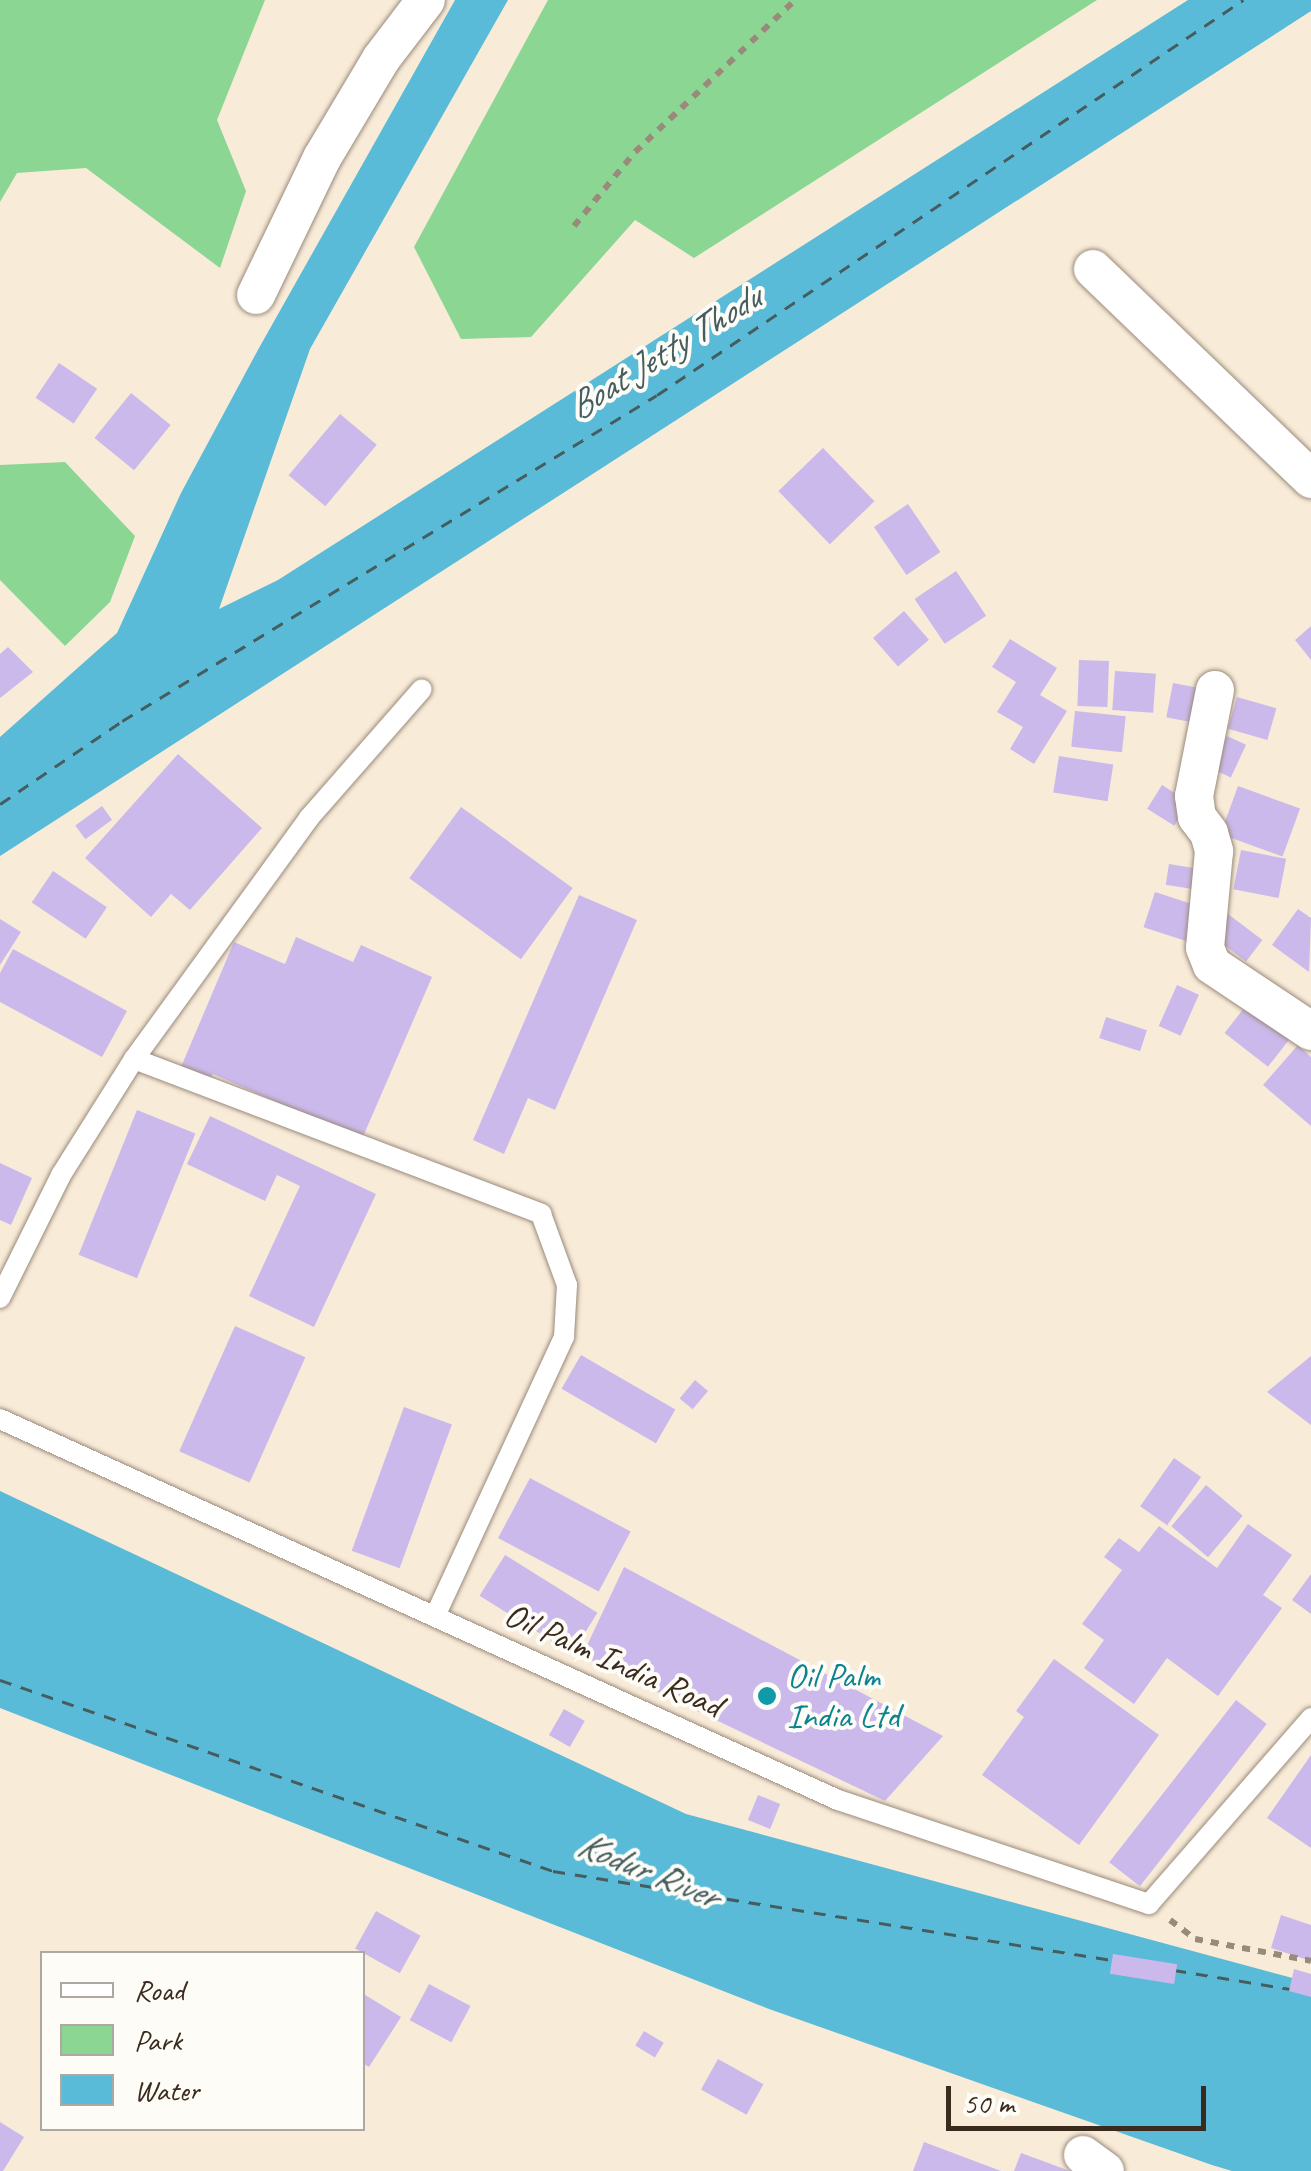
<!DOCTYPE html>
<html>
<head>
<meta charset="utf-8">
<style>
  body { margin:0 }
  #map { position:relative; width:1311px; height:2171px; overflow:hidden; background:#f8ebd8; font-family:Caveat,sans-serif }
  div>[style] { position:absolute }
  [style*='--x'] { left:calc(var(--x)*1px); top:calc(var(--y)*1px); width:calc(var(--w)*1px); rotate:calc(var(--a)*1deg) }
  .green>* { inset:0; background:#8bd692 }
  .water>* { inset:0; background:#59bbd7 }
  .ferry>* { height:2.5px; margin-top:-1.25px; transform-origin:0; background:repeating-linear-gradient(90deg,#465d5f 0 12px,transparent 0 22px) }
  .building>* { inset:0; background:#ccb9ec; transform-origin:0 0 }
  .path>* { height:6px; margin-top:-3px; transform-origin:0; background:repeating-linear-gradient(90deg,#9a8a7b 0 8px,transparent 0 16px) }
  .roads { filter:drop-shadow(0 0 2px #9a8a7b) drop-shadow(0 0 2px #9a8a7b) }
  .lane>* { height:20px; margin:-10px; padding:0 10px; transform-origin:10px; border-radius:10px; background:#fff }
  .street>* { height:38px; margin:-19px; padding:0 19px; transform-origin:19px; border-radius:19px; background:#fff }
  .dots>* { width:28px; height:28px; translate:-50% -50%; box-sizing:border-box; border:5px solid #fdfcf7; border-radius:50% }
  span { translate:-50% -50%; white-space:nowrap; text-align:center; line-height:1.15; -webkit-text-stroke:8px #fdfcf7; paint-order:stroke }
  .street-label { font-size:35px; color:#3b2a1e }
  .culture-label { font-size:35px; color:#0d838f }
  .left { translate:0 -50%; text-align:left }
  .water-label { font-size:38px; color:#465d5f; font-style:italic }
  .legend { position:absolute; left:40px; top:1951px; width:325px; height:180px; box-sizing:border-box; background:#fdfcf7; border:2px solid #afa8a0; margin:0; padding:12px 18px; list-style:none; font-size:30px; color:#3b2a1e }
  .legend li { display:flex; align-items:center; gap:20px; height:50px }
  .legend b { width:50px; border:2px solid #afa8a0 }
  .scale { position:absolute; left:946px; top:2086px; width:260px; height:45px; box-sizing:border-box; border:5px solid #3b2a1e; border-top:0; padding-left:12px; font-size:30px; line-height:35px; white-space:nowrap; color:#3b2a1e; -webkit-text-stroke:8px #fdfcf7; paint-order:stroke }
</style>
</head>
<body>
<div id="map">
  <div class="green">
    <div style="clip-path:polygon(0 0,265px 0,217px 120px,246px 191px,220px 268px,86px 168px,17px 173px,0 202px)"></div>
    <div style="clip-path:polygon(548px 0,1097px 0,694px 258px,635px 220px,531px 337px,461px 339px,414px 247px)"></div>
    <div style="clip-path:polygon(65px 462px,135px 536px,110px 602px,65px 646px,0 580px,0 465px)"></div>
  </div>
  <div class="water">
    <div style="clip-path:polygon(455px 0,508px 0,310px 349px,219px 609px,278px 580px,1188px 0,1311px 0,1311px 11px,0 856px,0 737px,117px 633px,181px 493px,259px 348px)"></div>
    <div style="clip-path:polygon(0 1491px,686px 1814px,1311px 1983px,1311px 2171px,1232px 2171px,1212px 2165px,769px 2009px,0 1708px)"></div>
  </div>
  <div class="ferry">
    <div style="--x:0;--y:804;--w:148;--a:-34.2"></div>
    <div style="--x:122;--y:721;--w:626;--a:-31.36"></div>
    <div style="--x:657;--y:395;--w:707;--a:-33.98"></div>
    <div style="--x:0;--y:1680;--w:585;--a:19.05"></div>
    <div style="--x:553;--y:1871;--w:566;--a:9.05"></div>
    <div style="--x:1174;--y:1970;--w:118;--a:9.3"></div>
  </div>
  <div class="building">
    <div style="left:59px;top:363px;width:46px;height:42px;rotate:34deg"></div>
    <div style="left:131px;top:393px;width:51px;height:58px;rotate:39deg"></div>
    <div style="left:340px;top:414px;width:48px;height:80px;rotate:40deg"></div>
    <div style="left:823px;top:448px;width:74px;height:62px;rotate:46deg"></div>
    <div style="left:908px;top:504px;width:58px;height:41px;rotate:56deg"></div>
    <div style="left:956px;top:571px;width:54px;height:50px;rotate:56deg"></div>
    <div style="left:904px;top:611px;width:38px;height:41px;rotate:49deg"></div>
    <div style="clip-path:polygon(1311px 626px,1311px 660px,1295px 640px)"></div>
    <div style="clip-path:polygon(1010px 639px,1057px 668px,1040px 695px,1067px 711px,1034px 764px,1010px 749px,1023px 727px,997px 712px,1016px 682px,992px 667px)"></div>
    <div style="clip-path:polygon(8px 647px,33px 672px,0 698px,0 654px)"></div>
    <div style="left:1079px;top:660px;width:30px;height:46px;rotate:2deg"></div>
    <div style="left:1115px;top:671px;width:41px;height:39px;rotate:4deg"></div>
    <div style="left:1173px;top:683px;width:36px;height:35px;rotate:11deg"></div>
    <div style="left:1237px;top:697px;width:41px;height:33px;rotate:16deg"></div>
    <div style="left:1075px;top:711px;width:51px;height:36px;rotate:6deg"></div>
    <div style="left:1227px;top:736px;width:21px;height:36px;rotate:25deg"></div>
    <div style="clip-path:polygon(178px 754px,262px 828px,190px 910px,171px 894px,151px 917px,85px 858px)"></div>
    <div style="left:1059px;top:756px;width:55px;height:37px;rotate:9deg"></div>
    <div style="left:1162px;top:785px;width:32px;height:28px;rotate:32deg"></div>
    <div style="left:1238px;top:786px;width:66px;height:51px;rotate:20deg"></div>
    <div style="left:102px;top:806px;width:17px;height:33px;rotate:54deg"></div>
    <div style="left:461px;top:807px;width:138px;height:88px;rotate:36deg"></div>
    <div style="left:1241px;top:850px;width:46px;height:40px;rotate:11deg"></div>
    <div style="left:1169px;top:864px;width:33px;height:21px;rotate:9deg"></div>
    <div style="left:53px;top:871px;width:65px;height:38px;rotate:34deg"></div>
    <div style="left:1155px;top:892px;width:51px;height:37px;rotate:18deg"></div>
    <div style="clip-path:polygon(579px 895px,637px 920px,555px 1110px,528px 1098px,504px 1154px,473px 1140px)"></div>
    <div style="clip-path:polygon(1298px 909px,1311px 918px,1309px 972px,1272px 945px)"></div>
    <div style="left:1228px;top:914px;width:43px;height:27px;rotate:37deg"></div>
    <div style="clip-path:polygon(0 919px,21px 932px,0 965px)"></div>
    <div style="clip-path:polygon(296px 937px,353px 962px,361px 945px,432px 977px,362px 1139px,213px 1074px,210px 1079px,181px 1067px,234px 942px,285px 964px)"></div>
    <div style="clip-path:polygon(13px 949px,127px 1011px,102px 1057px,0 1002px,0 973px)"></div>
    <div style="left:1177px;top:985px;width:24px;height:45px;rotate:24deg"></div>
    <div style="left:1248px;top:1003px;width:55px;height:38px;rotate:38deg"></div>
    <div style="left:1106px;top:1017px;width:43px;height:22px;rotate:18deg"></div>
    <div style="clip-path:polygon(1298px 1045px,1311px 1057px,1311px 1126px,1263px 1085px)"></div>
    <div style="left:137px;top:1110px;width:63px;height:156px;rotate:22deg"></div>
    <div style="clip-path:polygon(210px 1116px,376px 1194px,314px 1327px,249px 1296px,300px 1186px,277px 1175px,265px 1201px,187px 1164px)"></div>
    <div style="clip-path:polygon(0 1163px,32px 1178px,11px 1225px,0 1220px)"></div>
    <div style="left:235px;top:1326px;width:77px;height:137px;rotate:24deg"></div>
    <div style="left:581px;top:1355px;width:109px;height:39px;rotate:30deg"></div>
    <div style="clip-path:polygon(1311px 1356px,1311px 1425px,1267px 1392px)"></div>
    <div style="left:695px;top:1380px;width:17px;height:24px;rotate:40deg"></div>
    <div style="left:404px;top:1407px;width:51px;height:153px;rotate:20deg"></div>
    <div style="left:1174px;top:1458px;width:33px;height:59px;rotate:35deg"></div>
    <div style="left:530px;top:1478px;width:114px;height:68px;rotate:28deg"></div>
    <div style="left:1206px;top:1485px;width:48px;height:54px;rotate:40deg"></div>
    <div style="clip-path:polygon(1248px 1524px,1292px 1555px,1263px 1595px,1282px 1608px,1218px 1696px,1167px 1658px,1134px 1704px,1084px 1668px,1104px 1640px,1082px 1624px,1122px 1570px,1104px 1557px,1119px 1538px,1139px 1552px,1159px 1526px,1217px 1568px)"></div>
    <div style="left:505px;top:1555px;width:109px;height:48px;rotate:32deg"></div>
    <div style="clip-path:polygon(624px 1567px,943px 1736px,885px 1801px,582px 1656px)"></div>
    <div style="clip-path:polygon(1311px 1574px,1311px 1614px,1292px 1600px)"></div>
    <div style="clip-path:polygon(1054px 1659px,1159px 1735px,1079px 1845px,982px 1775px,1024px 1717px,1016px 1711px)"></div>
    <div style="left:1236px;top:1700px;width:39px;height:206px;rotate:38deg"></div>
    <div style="left:564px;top:1709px;width:24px;height:30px;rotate:30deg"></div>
    <div style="clip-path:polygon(1311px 1755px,1311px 1848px,1267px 1818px)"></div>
    <div style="left:758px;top:1795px;width:24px;height:27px;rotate:22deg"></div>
    <div style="left:376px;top:1911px;width:51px;height:43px;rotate:29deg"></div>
    <div style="clip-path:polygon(1281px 1915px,1311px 1925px,1311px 1961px,1271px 1948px)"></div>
    <div style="left:1113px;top:1954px;width:65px;height:20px;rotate:9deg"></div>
    <div style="clip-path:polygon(1294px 1969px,1311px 1974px,1311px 1997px,1289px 1991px)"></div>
    <div style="left:429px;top:1984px;width:47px;height:41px;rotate:28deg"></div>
    <div style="clip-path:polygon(362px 1993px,401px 2017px,369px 2067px,362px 2063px)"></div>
    <div style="left:644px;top:2031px;width:23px;height:17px;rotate:31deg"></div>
    <div style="left:718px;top:2059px;width:52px;height:35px;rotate:29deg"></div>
    <div style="clip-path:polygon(0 2122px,24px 2137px,3px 2171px,0 2171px)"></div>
    <div style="clip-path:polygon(924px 2142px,1001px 2171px,913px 2171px)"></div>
    <div style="clip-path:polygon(1021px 2153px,1070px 2171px,1014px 2171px)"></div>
  </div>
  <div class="path">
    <div style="--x:574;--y:226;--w:96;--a:-50.5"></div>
    <div style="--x:635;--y:152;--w:221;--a:-43.5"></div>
    <div style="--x:1170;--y:1920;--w:31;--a:37"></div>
    <div style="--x:1195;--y:1939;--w:118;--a:10.7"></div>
  </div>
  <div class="roads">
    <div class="lane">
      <div style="--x:134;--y:1059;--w:436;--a:20.8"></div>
      <div style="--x:541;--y:1214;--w:76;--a:69.9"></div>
      <div style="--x:567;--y:1285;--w:52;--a:93.3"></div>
      <div style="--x:564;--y:1337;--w:307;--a:114.8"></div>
      <div style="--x:0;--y:1298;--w:137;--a:-63.6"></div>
      <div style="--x:61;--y:1175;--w:137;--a:-57.8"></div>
      <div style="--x:134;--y:1059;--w:298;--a:-54"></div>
      <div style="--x:309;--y:818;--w:171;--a:-48.8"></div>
      <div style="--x:0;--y:1419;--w:921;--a:24.45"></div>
      <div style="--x:838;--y:1800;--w:328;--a:18.5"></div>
      <div style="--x:1149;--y:1904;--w:247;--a:-48.9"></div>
    </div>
    <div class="street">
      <div style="--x:1093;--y:269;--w:303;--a:43.9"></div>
      <div style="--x:256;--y:295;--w:152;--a:-64.3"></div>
      <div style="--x:322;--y:158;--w:115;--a:-59.2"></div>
      <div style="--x:381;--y:59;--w:74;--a:-52.7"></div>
      <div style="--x:1215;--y:690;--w:108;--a:101.2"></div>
      <div style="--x:1194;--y:796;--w:21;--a:82"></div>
      <div style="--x:1197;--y:817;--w:20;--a:53"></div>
      <div style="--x:1209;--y:833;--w:19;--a:74"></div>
      <div style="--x:1214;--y:851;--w:97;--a:95.3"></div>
      <div style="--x:1205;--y:948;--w:18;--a:68"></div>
      <div style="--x:1212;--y:965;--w:119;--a:33.7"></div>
      <div style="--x:1083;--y:2155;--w:27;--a:36"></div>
    </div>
  </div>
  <div class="dots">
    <div style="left:767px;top:1696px;background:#0f9aa8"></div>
  </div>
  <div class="street-label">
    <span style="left:613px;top:1660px;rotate:24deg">Oil Palm India Road</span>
  </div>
  <div class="culture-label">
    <span class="left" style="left:787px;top:1696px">Oil Palm<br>India Ltd</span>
  </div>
  <div class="water-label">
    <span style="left:664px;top:352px;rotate:-32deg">Boat Jetty Thodu</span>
    <span style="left:648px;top:1870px;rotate:22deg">Kodur River</span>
  </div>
  <ul class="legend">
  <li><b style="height:12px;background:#fff"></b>Road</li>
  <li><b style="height:28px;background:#8bd692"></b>Park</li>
  <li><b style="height:28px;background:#59bbd7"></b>Water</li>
  </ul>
  <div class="scale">50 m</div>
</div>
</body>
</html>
